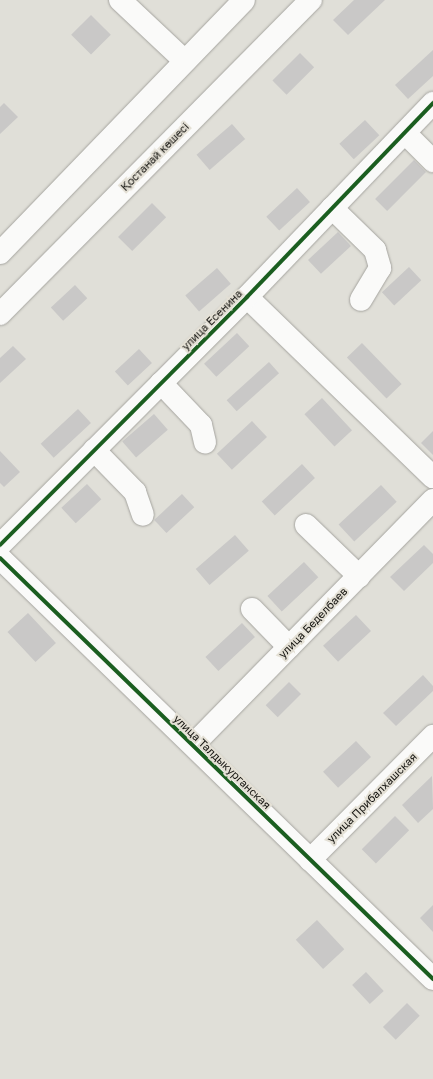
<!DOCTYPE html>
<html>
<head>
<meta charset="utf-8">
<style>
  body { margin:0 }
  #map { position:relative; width:433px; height:1079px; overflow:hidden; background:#e0dfd8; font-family:"Golos Text",sans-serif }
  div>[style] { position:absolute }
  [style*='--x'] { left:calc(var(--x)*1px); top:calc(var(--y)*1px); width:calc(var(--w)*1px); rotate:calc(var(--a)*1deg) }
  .building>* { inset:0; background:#c9c8c7; transform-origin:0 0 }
  .roads { filter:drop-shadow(0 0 1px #a5a49f) drop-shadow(0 0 1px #a5a49f) }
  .minor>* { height:22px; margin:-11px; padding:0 11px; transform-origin:11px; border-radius:11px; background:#fafaf9 }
  .cycleway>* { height:4px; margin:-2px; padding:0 2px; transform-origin:2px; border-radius:2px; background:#1b5e20 }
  span { translate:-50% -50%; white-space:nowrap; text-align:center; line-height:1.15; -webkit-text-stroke:4px #e4e0d5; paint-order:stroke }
  .street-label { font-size:11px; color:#14130f }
</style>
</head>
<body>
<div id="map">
  <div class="building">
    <div style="clip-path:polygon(354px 0,385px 0,348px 35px,333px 20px)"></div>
    <div style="left:91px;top:15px;width:28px;height:28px;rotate:45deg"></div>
    <div style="clip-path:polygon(433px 50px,433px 76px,408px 99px,395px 85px)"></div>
    <div style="left:300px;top:53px;width:20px;height:39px;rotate:45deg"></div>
    <div style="clip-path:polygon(4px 103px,18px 117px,0 134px,0 107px)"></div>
    <div style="left:365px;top:120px;width:21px;height:35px;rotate:47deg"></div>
    <div style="left:232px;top:124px;width:20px;height:47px;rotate:49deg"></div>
    <div style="left:414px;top:160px;width:17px;height:55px;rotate:45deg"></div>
    <div style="left:297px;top:188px;width:19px;height:42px;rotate:47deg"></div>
    <div style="left:152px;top:203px;width:20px;height:48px;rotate:45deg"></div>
    <div style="left:338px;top:232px;width:19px;height:41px;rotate:47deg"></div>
    <div style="left:409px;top:267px;width:18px;height:37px;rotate:47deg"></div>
    <div style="left:217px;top:268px;width:21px;height:42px;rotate:49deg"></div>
    <div style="left:75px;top:285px;width:18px;height:33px;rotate:47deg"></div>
    <div style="left:237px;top:333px;width:18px;height:45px;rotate:47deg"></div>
    <div style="left:362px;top:343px;width:57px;height:21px;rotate:46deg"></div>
    <div style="clip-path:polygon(13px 346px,26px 359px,0 383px,0 358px)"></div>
    <div style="left:139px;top:349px;width:19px;height:33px;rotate:47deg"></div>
    <div style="left:269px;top:362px;width:15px;height:57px;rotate:48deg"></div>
    <div style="left:322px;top:398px;width:44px;height:24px;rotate:47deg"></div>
    <div style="left:78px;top:409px;width:19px;height:51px;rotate:47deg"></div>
    <div style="left:154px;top:414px;width:21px;height:42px;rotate:49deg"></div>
    <div style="left:252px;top:421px;width:22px;height:48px;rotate:47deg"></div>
    <div style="clip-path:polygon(433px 431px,433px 455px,421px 443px)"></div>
    <div style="clip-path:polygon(0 451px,20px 472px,4px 487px,0 483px)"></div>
    <div style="left:302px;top:464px;width:19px;height:55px;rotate:47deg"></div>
    <div style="left:87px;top:484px;width:21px;height:35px;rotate:47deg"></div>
    <div style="left:381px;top:485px;width:23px;height:58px;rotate:47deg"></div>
    <div style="left:182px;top:494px;width:18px;height:38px;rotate:47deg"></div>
    <div style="left:235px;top:535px;width:21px;height:52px;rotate:49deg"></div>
    <div style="clip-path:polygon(424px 545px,433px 554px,433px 563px,404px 591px,390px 577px)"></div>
    <div style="left:304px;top:562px;width:21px;height:50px;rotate:47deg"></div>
    <div style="left:28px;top:613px;width:41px;height:28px;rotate:47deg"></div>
    <div style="left:356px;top:615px;width:22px;height:45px;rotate:47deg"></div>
    <div style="left:242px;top:623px;width:19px;height:50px;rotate:47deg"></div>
    <div style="clip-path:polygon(423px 675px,433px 686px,433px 691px,396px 726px,383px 713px)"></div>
    <div style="left:289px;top:682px;width:17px;height:33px;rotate:45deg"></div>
    <div style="left:356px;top:741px;width:22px;height:45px;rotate:47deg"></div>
    <div style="clip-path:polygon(432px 776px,433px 809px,418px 823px,402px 805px)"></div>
    <div style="left:395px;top:816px;width:20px;height:47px;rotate:45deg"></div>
    <div style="clip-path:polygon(433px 905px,433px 932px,420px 918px)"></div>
    <div style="left:317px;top:920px;width:40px;height:29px;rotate:47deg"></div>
    <div style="left:366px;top:972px;width:26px;height:19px;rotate:47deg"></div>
    <div style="left:407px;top:1003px;width:18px;height:34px;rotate:45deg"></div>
  </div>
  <div class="roads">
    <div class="minor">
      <div style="--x:120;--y:0;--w:89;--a:43.2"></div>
      <div style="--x:405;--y:133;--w:40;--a:45"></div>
      <div style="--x:332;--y:208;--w:60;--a:44.3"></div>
      <div style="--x:375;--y:250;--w:19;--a:74"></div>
      <div style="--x:380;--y:268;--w:37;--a:121"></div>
      <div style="--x:0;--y:253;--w:351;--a:-46"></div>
      <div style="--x:247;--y:297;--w:259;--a:44.1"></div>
      <div style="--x:0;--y:314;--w:442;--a:-45.3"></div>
      <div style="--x:161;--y:383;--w:58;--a:46.4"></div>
      <div style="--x:201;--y:425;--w:18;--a:77"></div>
      <div style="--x:94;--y:450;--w:59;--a:45.7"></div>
      <div style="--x:135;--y:492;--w:24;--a:71"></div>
      <div style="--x:306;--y:525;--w:74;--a:43.9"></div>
      <div style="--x:0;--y:545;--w:350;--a:-45.1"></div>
      <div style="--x:247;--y:297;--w:269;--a:-46.2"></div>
      <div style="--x:0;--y:558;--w:604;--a:44.19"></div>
      <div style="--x:252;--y:609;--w:53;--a:45.8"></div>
      <div style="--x:193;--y:745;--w:343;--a:-45.6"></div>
      <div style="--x:310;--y:860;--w:175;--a:-45.2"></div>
    </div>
  </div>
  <div class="cycleway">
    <div style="--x:0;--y:545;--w:350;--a:-45.1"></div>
    <div style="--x:247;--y:297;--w:269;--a:-46.2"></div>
    <div style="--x:0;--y:558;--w:604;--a:44.19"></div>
  </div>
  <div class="street-label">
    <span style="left:155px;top:157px;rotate:-45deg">Қостанай көшесі</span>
    <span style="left:212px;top:320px;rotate:-45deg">улица Есенина</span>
    <span style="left:313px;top:623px;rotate:-46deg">улица Беделбаев</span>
    <span style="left:222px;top:762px;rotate:44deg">улица Талдыкурганская</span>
    <span style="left:372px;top:798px;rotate:-45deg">улица Прибалхашская</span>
  </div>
</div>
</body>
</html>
